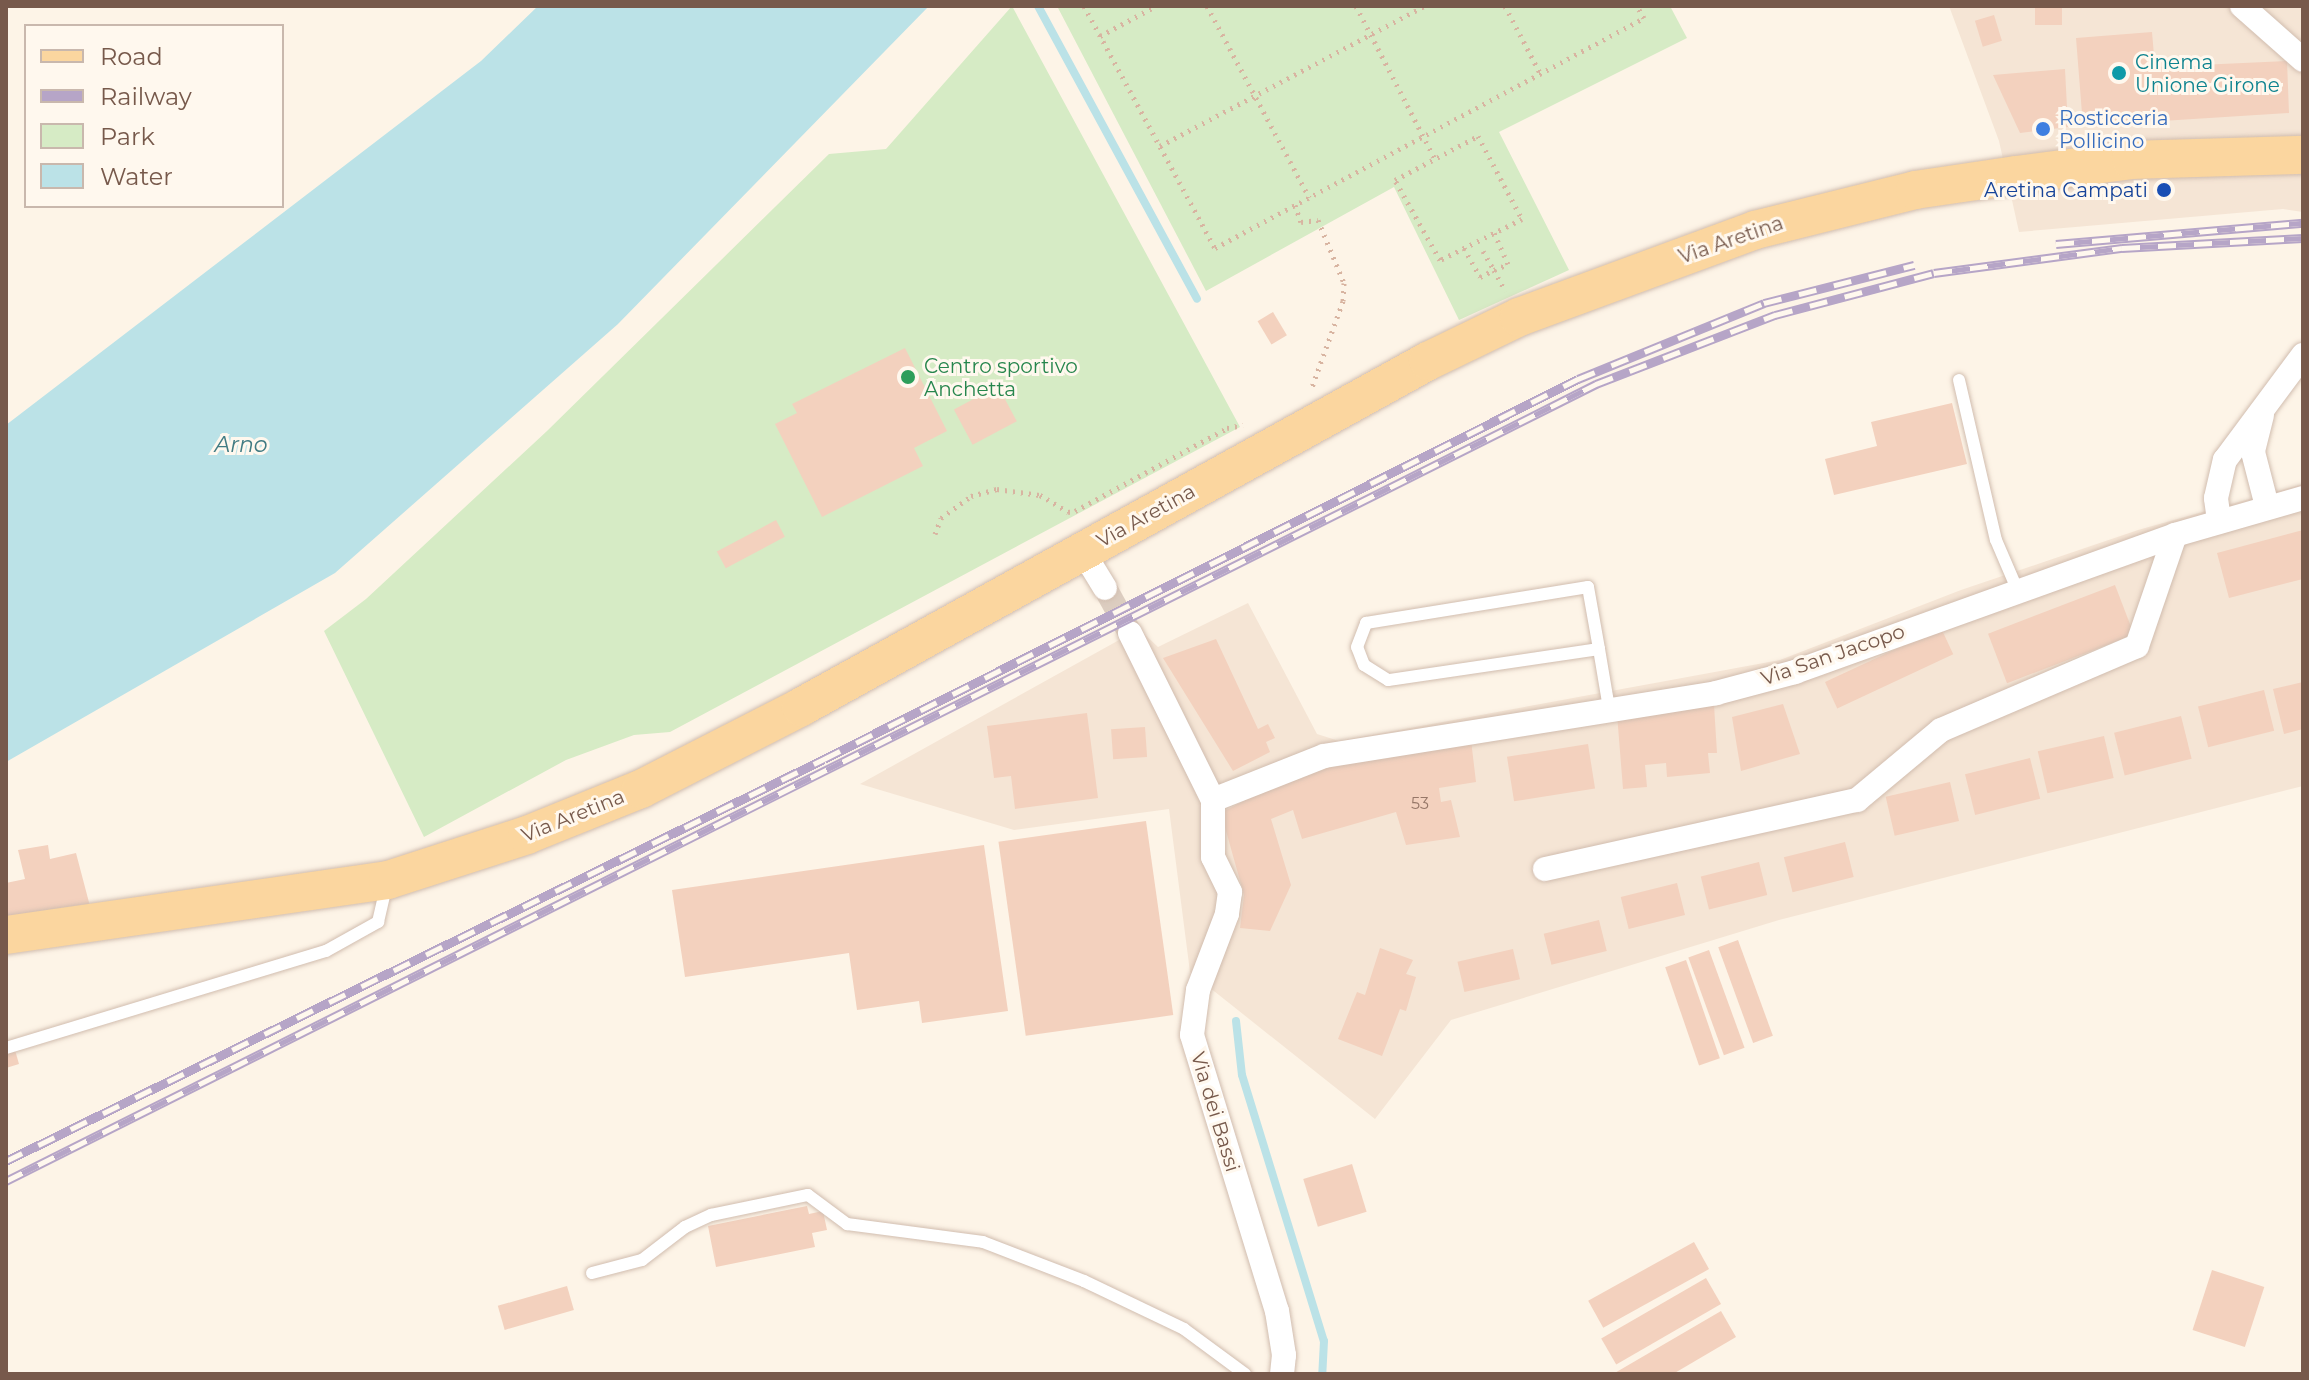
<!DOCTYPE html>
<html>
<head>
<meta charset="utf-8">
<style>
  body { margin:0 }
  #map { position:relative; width:2309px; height:1380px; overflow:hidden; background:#fdf4e7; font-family:Montserrat,sans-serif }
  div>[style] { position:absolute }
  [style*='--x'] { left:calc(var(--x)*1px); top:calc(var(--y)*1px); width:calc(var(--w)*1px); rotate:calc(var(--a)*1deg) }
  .residential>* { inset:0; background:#f5e5d5 }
  .green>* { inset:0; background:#d6ebc5 }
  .water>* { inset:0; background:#bbe2e7 }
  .stream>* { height:8px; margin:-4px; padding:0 4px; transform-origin:4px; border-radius:4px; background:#bbe2e7 }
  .building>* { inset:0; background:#f3d1be; transform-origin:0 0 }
  .street-tunnel>* { height:24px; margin-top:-12px; transform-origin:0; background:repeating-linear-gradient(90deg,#dccdc0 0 24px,transparent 0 36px) }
  .path>* { height:5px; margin-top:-2.5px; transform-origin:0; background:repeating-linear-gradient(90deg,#d8b4a1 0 2px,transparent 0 8px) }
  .roads { filter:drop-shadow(0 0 2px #d1bdaf) drop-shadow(0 0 2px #d1bdaf) }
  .lane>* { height:12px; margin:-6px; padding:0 6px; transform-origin:6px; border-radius:6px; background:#fff }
  .street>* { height:24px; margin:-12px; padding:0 12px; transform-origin:12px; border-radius:12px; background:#fff }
  .primary>* { height:38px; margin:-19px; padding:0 19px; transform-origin:19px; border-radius:19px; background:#fbd69f }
  .rail>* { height:9px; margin-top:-4.5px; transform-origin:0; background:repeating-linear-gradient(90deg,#fff8ee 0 18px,#b6a5c7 0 36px); box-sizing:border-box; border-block:2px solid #b6a5c7 }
  .dots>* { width:22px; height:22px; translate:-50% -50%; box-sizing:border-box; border:4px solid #fff8ee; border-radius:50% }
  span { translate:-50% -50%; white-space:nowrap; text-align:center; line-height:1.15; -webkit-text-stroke:6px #fff8ee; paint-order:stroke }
  .number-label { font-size:16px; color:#967768 }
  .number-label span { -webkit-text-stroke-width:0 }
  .culture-label { font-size:20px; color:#0d838f }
  .left { translate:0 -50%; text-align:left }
  .shop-label { font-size:20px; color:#366cbe }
  .transit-label { font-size:20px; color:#164399 }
  .right { translate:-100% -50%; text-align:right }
  .street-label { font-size:20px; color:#77594b }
  .leisure-label { font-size:20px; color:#27864d }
  .water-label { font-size:22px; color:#417b83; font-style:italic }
  .frame { position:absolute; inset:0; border:8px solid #77594b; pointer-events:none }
  .legend { position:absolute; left:24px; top:24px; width:260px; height:184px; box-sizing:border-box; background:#fff8ee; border:2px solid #c9b8ad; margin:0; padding:10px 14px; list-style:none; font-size:24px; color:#77594b }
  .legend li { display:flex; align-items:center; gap:16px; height:40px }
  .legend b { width:40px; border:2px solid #c9b8ad }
</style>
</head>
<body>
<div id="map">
  <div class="residential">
    <div style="clip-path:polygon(1949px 6px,2303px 6px,2303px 212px,2283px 209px,2019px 232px,1999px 141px)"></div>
    <div style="clip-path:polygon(2303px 484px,2303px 786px,1779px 920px,1451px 1020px,1375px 1119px,1190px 972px,1169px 809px,1014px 830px,860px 784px,1139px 629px,1158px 647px,1248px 603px,1317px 734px,1339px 741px,1780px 660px,1961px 590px,2138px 530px)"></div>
  </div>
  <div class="green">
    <div style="clip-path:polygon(1012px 6px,1240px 427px,670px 732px,634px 735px,566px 760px,424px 837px,324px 631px,366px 599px,547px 431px,829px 154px,886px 149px)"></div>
    <div style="clip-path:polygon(1057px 6px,1670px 6px,1687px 38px,1499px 132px,1569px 270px,1459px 320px,1394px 187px,1206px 291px)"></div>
  </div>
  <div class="water">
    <div style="clip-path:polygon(538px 6px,929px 6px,618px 324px,335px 573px,6px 762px,6px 425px,481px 61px)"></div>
  </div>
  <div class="stream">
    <div style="--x:1038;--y:6;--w:333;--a:61.5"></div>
    <div style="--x:1236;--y:1021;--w:54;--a:83.7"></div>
    <div style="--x:1242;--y:1075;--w:278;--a:72.9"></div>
    <div style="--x:1324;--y:1341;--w:33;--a:93"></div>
  </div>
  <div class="building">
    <div style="left:2035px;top:6px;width:27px;height:19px"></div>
    <div style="left:1994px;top:15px;width:27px;height:20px;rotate:73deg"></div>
    <div style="clip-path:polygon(2152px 32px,2155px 67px,2287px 61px,2289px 113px,2083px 126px,2076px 38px)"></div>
    <div style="clip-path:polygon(2065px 69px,2068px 127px,2020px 133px,1993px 75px)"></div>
    <div style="left:1273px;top:312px;width:27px;height:18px;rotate:59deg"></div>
    <div style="clip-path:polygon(905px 348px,947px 431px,914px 448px,923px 466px,822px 517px,775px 424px,797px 413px,792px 404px)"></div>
    <div style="left:998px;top:386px;width:40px;height:50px;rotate:62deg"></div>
    <div style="clip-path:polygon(1952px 403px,1967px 464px,1834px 495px,1825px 459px,1877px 446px,1871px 422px)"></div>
    <div style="left:776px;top:520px;width:19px;height:67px;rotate:62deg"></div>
    <div style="clip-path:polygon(2303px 530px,2303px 579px,2229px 598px,2217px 553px)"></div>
    <div style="left:2115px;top:585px;width:53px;height:136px;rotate:69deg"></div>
    <div style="left:1941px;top:628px;width:29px;height:128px;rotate:65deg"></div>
    <div style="clip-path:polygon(1216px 639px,1258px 729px,1268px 724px,1275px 738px,1266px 742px,1270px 752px,1233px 771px,1163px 658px)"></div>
    <div style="clip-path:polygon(2303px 682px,2303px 729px,2284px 734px,2273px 689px)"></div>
    <div style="left:2264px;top:690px;width:42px;height:68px;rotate:76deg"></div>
    <div style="clip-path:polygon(1783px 704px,1800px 754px,1741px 771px,1732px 717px)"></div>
    <div style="clip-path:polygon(1714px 705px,1717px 753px,1708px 753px,1710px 773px,1667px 777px,1666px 763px,1645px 765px,1647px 787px,1623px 789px,1617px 714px)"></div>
    <div style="clip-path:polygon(1087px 713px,1098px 798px,1015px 809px,1011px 776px,994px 778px,987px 726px)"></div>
    <div style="left:2181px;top:716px;width:44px;height:69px;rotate:76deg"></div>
    <div style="left:1145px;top:727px;width:30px;height:34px;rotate:86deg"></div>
    <div style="left:2104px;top:736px;width:43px;height:68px;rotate:77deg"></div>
    <div style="clip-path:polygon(1471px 740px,1476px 782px,1439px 788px,1441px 802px,1451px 800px,1460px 837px,1406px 845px,1396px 812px,1302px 839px,1293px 810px,1271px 819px,1291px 885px,1270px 931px,1240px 928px,1244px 895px,1221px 813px,1303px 769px)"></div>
    <div style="left:1588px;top:744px;width:45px;height:82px;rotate:81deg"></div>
    <div style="left:2030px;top:758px;width:42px;height:67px;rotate:76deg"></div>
    <div style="left:1950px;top:782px;width:40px;height:66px;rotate:77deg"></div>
    <div style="left:1146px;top:821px;width:196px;height:149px;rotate:82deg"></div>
    <div style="left:1845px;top:842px;width:36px;height:63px;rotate:76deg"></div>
    <div style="clip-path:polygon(48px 845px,50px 859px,76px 853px,91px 910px,6px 922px,6px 883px,25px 879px,18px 850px)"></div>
    <div style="clip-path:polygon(984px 845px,1008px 1011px,922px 1023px,919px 1001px,857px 1010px,849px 953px,685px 977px,672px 890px)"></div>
    <div style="left:1759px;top:862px;width:34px;height:60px;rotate:76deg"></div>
    <div style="left:1677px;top:883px;width:33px;height:58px;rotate:76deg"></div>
    <div style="left:1599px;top:920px;width:32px;height:57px;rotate:76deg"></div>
    <div style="left:1738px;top:940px;width:102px;height:21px;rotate:70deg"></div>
    <div style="clip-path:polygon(1380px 948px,1413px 960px,1406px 974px,1416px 977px,1406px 1011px,1400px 1009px,1382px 1056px,1338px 1039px,1357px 992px,1365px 995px)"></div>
    <div style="left:1513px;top:949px;width:31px;height:57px;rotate:77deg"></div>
    <div style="left:1709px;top:950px;width:104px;height:22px;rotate:70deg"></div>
    <div style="left:1686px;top:960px;width:104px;height:22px;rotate:71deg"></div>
    <div style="clip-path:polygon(15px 1050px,19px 1064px,6px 1068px,6px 1053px)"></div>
    <div style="left:1352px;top:1164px;width:50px;height:51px;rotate:73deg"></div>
    <div style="clip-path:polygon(807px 1206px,809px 1214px,823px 1211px,827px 1230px,812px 1233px,815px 1247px,716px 1267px,708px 1226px)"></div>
    <div style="left:1694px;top:1242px;width:31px;height:121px;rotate:61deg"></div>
    <div style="left:2212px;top:1270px;width:55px;height:63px;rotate:18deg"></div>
    <div style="left:1706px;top:1278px;width:30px;height:121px;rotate:60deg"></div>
    <div style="left:567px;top:1286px;width:25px;height:72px;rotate:74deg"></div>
    <div style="clip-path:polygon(1721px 1311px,1736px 1337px,1673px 1374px,1613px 1374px)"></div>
  </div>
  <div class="street-tunnel">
    <div style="--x:1105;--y:588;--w:51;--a:60.9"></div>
  </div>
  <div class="path">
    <div style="--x:1084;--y:6;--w:275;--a:61.6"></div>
    <div style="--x:1215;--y:248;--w:487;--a:-28.2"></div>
    <div style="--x:1644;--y:18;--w:14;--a:-120"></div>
    <div style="--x:1207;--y:6;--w:217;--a:61.9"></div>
    <div style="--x:1356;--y:6;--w:172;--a:62.7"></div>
    <div style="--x:1505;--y:6;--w:76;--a:62.4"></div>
    <div style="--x:1100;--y:36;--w:64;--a:-28.2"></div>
    <div style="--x:1478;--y:136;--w:94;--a:62.1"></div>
    <div style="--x:1522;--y:219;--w:92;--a:153.4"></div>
    <div style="--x:1440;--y:260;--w:92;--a:-119.4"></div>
    <div style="--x:1395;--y:180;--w:94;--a:-27.9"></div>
    <div style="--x:1160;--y:146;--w:299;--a:-27.9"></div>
    <div style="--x:1295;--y:205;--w:18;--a:71"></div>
    <div style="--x:1301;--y:222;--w:17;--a:-7"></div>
    <div style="--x:1318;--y:220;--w:68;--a:67.6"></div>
    <div style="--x:1344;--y:283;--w:18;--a:93"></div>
    <div style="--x:1343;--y:301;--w:91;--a:109.8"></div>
    <div style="--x:1464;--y:248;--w:33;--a:61"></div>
    <div style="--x:1480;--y:277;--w:16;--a:-27"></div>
    <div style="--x:1494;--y:270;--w:24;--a:62"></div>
    <div style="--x:1483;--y:251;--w:22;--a:60"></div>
    <div style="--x:1494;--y:270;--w:15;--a:-23"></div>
    <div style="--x:1508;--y:264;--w:34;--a:-114"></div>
    <div style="--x:935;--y:534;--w:17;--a:-69"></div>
    <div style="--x:941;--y:518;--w:37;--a:-36"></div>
    <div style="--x:971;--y:496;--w:27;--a:-15"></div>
    <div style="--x:997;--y:489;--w:43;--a:7.9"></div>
    <div style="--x:1040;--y:495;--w:33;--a:31"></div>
    <div style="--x:1068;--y:512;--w:7;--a:-8"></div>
    <div style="--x:1075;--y:511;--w:173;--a:-28.6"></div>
    <div style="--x:1227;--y:428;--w:16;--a:-11"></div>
  </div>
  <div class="roads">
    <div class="lane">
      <div style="--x:1959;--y:380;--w:164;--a:77"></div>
      <div style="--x:1996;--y:540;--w:53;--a:66.8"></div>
      <div style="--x:1599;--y:649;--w:213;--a:171.6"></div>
      <div style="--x:1388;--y:680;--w:28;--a:-148"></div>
      <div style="--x:1364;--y:665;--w:19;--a:-111"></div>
      <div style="--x:1357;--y:647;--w:26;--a:-69"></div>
      <div style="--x:1366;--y:623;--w:225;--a:-9.2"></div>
      <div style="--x:1588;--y:587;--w:63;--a:79.9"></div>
      <div style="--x:1599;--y:649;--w:60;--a:80.4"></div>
      <div style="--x:6;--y:1048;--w:334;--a:-16.9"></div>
      <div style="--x:326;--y:951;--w:60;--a:-29.1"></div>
      <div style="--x:378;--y:922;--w:39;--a:-77"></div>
      <div style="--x:592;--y:1273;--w:52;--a:-14.6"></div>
      <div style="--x:642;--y:1260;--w:54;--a:-37.5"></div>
      <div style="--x:685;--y:1227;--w:29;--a:-25"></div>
      <div style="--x:711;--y:1215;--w:99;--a:-11.7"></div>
      <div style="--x:808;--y:1195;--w:49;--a:36.6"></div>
      <div style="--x:847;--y:1224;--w:137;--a:7.5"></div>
      <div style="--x:983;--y:1242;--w:108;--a:21.1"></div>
      <div style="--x:1084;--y:1281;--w:111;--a:25.6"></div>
      <div style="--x:1184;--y:1329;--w:76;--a:36.4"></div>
    </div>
    <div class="street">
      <div style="--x:2242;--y:6;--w:81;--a:41.5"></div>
      <div style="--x:2262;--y:415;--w:38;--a:104"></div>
      <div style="--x:2253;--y:452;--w:56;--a:75.5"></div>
      <div style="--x:2219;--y:520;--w:22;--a:-98"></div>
      <div style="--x:2216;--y:498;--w:39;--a:-77"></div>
      <div style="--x:2225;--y:460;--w:131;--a:-53.4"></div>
      <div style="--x:1083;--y:552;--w:42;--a:58.6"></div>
      <div style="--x:1130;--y:633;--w:186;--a:63.6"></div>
      <div style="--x:1213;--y:800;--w:57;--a:90"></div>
      <div style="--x:1213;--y:857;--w:39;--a:64"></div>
      <div style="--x:1230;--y:892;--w:22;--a:98"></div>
      <div style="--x:1227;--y:914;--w:81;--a:110.9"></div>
      <div style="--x:1198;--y:990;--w:45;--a:97.6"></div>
      <div style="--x:1192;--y:1035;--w:289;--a:72.9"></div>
      <div style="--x:1277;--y:1311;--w:45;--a:81"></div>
      <div style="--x:1284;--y:1355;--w:19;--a:96"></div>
      <div style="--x:1213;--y:800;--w:119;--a:-21.6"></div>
      <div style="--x:1324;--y:756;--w:397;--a:-9.1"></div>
      <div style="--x:1716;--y:693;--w:82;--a:-14.9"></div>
      <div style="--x:1795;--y:672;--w:404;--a:-19.8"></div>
      <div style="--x:2175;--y:535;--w:133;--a:-16.1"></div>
      <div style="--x:1545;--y:869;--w:320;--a:-12.5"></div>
      <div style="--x:1857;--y:800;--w:109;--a:-39.8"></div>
      <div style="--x:1941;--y:730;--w:213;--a:-23.2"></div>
      <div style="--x:2137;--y:646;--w:117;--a:-71.1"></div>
    </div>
    <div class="primary">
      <div style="--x:6;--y:935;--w:386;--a:-8.2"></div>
      <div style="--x:388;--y:880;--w:146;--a:-17.9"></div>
      <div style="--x:527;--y:835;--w:123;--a:-22"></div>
      <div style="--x:641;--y:789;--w:180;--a:-27.1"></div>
      <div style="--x:801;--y:707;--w:716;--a:-28.89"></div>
      <div style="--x:1428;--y:361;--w:101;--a:-25.8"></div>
      <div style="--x:1519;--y:317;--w:252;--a:-20.2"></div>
      <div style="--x:1755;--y:230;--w:165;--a:-14"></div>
      <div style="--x:1915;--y:190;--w:102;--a:-8.4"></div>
      <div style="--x:2016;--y:175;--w:116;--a:-7.4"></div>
      <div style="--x:2131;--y:160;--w:172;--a:-1.7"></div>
    </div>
  </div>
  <div class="rail">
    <div style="--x:2056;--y:244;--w:248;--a:-4.9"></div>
    <div style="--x:6;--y:1161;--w:911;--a:-26.17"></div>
    <div style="--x:824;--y:759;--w:844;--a:-26.75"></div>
    <div style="--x:1578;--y:379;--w:201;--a:-22.2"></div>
    <div style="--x:1764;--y:303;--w:155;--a:-14.2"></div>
    <div style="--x:6;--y:1181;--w:1779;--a:-26.62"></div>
    <div style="--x:1596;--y:384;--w:192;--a:-21.1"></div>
    <div style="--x:1775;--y:315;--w:164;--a:-14.8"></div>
    <div style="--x:1934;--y:273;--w:190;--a:-7.6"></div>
    <div style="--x:2122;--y:248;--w:181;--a:-3.2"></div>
  </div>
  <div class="dots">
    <div style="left:2119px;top:73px;background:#0f9aa8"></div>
    <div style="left:2043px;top:129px;background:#3f7fe0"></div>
    <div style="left:2164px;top:190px;background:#1a4fb4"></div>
    <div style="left:908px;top:377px;background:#2e9e5b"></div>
  </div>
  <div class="number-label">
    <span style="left:1420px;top:804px">53</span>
  </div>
  <div class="culture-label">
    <span class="left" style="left:2135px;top:74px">Cinema<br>Unione Girone</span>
  </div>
  <div class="shop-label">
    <span class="left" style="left:2059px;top:130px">Rosticceria<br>Pollicino</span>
  </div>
  <div class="transit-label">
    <span class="right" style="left:2148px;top:190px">Aretina Campati</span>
  </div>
  <div class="street-label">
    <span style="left:1731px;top:240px;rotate:-19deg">Via Aretina</span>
    <span style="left:1146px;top:516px;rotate:-29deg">Via Aretina</span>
    <span style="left:1833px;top:655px;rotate:-19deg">Via San Jacopo</span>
    <span style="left:573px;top:816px;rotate:-22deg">Via Aretina</span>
    <span style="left:1215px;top:1112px;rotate:73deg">Via dei Bassi</span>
  </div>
  <div class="leisure-label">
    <span class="left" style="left:924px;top:378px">Centro sportivo<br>Anchetta</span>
  </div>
  <div class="water-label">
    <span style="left:241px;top:445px">Arno</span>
  </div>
  <div class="frame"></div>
  <ul class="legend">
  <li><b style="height:10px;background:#fbd69f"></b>Road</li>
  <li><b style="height:10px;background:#b6a5c7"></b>Railway</li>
  <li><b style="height:22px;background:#d6ebc5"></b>Park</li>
  <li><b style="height:22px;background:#bbe2e7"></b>Water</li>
  </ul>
</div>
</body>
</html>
